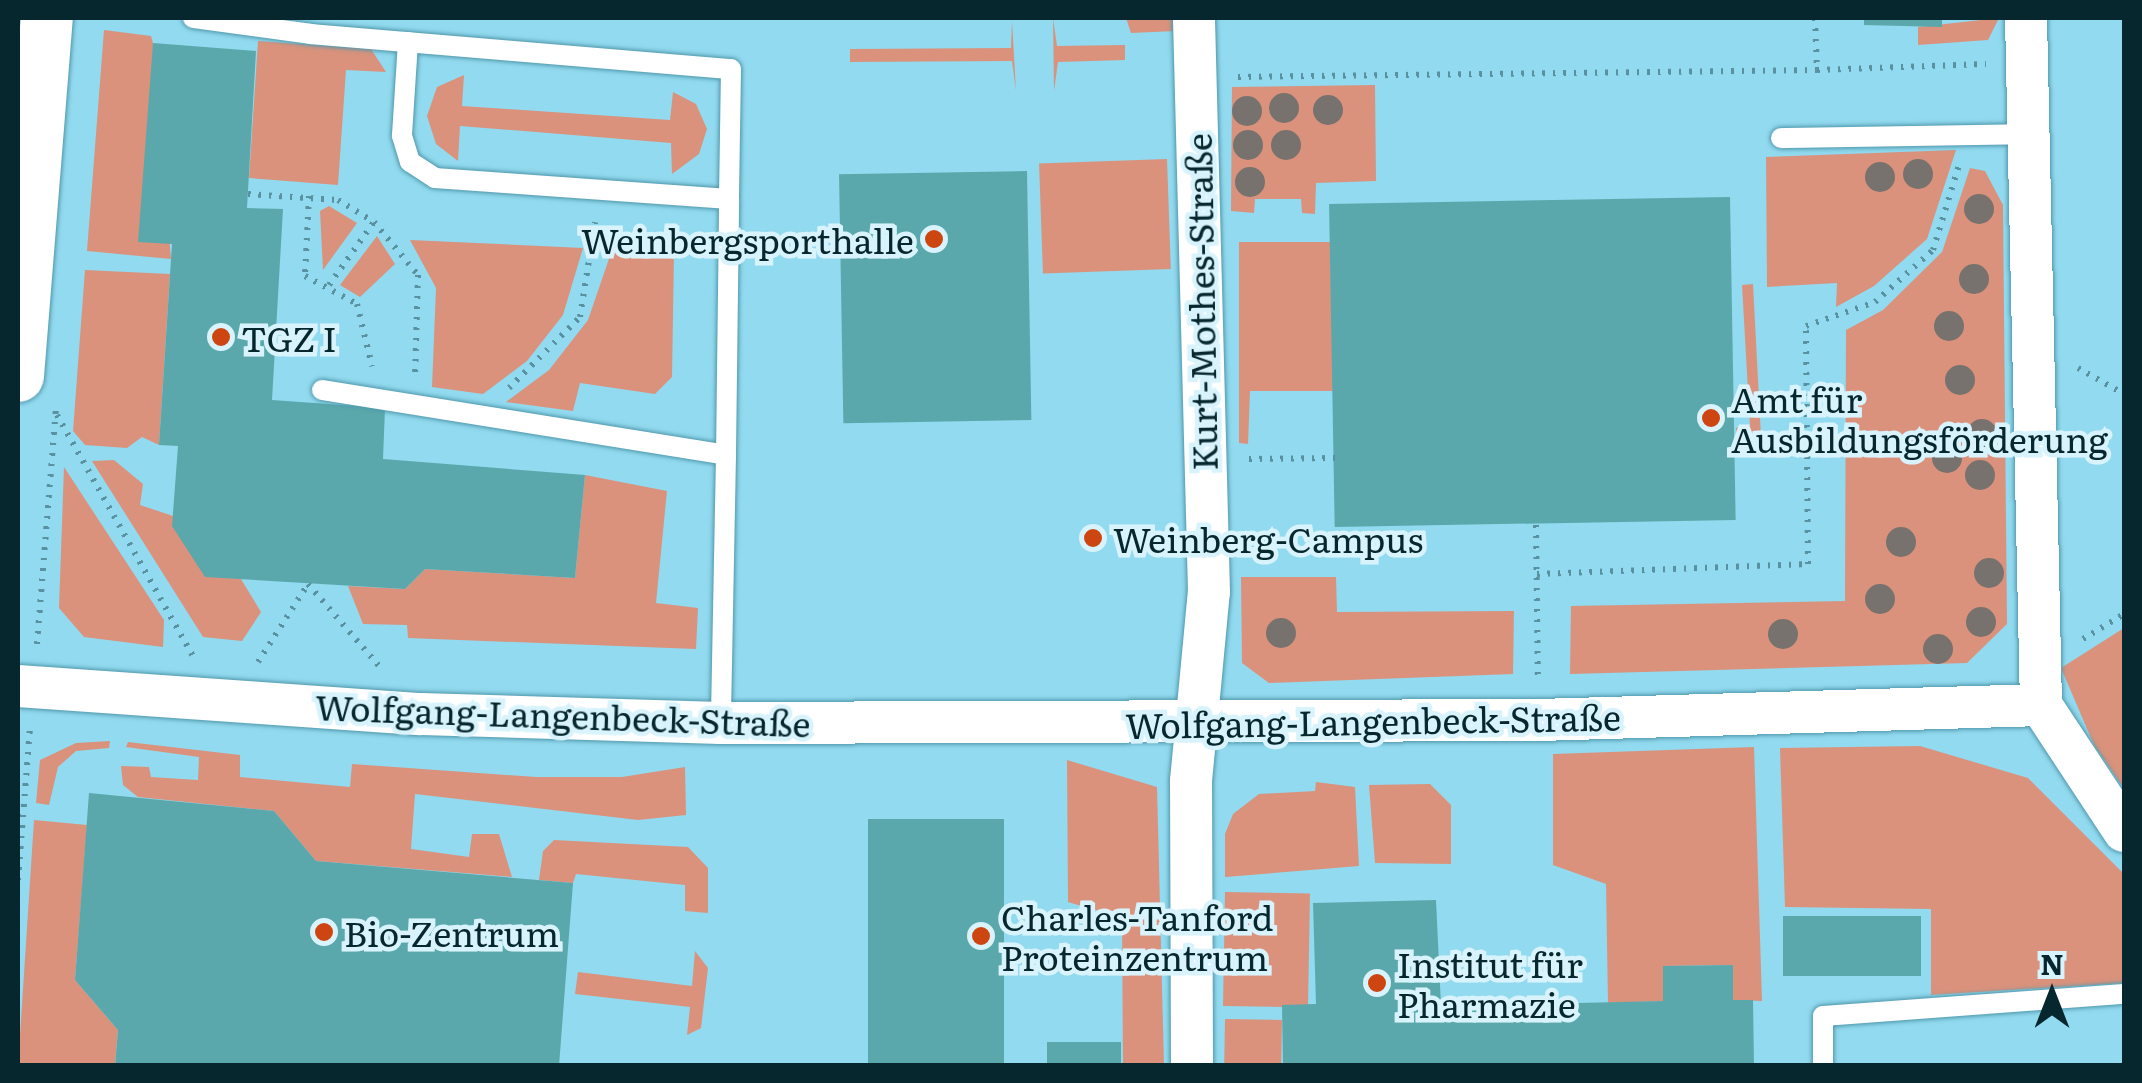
<!DOCTYPE html>
<html>
<head>
<meta charset="utf-8">
<style>
  body { margin:0 }
  #map { position:relative; width:2142px; height:1083px; overflow:hidden; background:#92daef; font-family:Literata,serif }
  div>[style] { position:absolute }
  [style*='--x'] { left:calc(var(--x)*1px); top:calc(var(--y)*1px); width:calc(var(--w)*1px); rotate:calc(var(--a)*1deg) }
  .green>* { inset:0; background:#da927c; transform-origin:0 0 }
  .building>* { inset:0; background:#5aa8ab; transform-origin:0 0 }
  .path>* { height:6px; margin-top:-3px; transform-origin:0; background:repeating-linear-gradient(90deg,#5a91a1 0 2.5px,transparent 0 10.5px) }
  .roads { filter:drop-shadow(0 0 2px #5098ac) drop-shadow(0 0 2px #5098ac) }
  .service>* { height:20px; margin:-10px; padding:0 10px; transform-origin:10px; border-radius:10px; background:#fff }
  .minor>* { height:42px; margin:-21px; padding:0 21px; transform-origin:21px; border-radius:21px; background:#fff }
  .tertiary>* { height:52px; margin:-26px; padding:0 26px; transform-origin:26px; border-radius:26px; background:#fff }
  .trees>* { width:30px; height:30px; margin:-15px; border-radius:50%; background:#77726e }
  .dots>* { width:28px; height:28px; translate:-50% -50%; box-sizing:border-box; border:5px solid #d8f3fc; border-radius:50% }
  span { translate:-50% -50%; white-space:nowrap; text-align:center; line-height:1.15; -webkit-text-stroke:9px #d8f3fc; paint-order:stroke }
  .poi-label { font-size:35px; color:#07272f }
  .right { translate:-100% -50%; text-align:right }
  .left { translate:0 -50%; text-align:left }
  .street-label { font-size:35px; color:#07272f }
  .frame { position:absolute; inset:0; border:20px solid #07272f; pointer-events:none }
  .north { position:absolute; left:2002px; top:943px; width:100px; height:100px; -webkit-text-stroke:8px #d8f3fc; paint-order:stroke; rotate:0deg; font-size:28px; font-weight:700; line-height:40px; text-align:center; color:#07272f }
  .north::after { content:''; display:block; margin:auto; width:35px; height:45px; background:#07272f; clip-path:polygon(50% 0,100% 100%,50% 72%,0 100%) }
</style>
</head>
<body>
<div id="map">
  <div class="green">
    <div style="clip-path:polygon(1053px 18px,1057px 46px,1125px 45px,1125px 60px,1058px 62px,1054px 91px)"></div>
    <div style="clip-path:polygon(1126px 18px,1175px 18px,1176px 31px,1131px 33px)"></div>
    <div style="clip-path:polygon(1999px 18px,1988px 40px,1918px 45px,1918px 27px)"></div>
    <div style="clip-path:polygon(1012px 21px,1016px 91px,1012px 61px,850px 62px,850px 49px,1011px 48px)"></div>
    <div style="clip-path:polygon(104px 30px,151px 36px,153px 43px,171px 259px,87px 251px)"></div>
    <div style="clip-path:polygon(258px 41px,371px 49px,386px 72px,346px 70px,338px 185px,249px 178px)"></div>
    <div style="clip-path:polygon(464px 75px,462px 106px,670px 120px,673px 92px,696px 104px,707px 129px,699px 154px,672px 174px,671px 143px,460px 126px,458px 161px,436px 144px,427px 116px,437px 87px)"></div>
    <div style="clip-path:polygon(1375px 85px,1376px 181px,1316px 183px,1315px 214px,1302px 213px,1301px 199px,1255px 199px,1254px 213px,1231px 211px,1232px 87px)"></div>
    <div style="clip-path:polygon(1956px 150px,1927px 239px,1874px 286px,1836px 307px,1837px 283px,1767px 287px,1766px 157px)"></div>
    <div style="left:1167px;top:159px;width:110px;height:128px;rotate:88deg"></div>
    <div style="clip-path:polygon(1970px 168px,1985px 171px,2003px 205px,2007px 624px,1967px 663px,1570px 674px,1571px 606px,1845px 601px,1846px 330px,1883px 310px,1942px 252px)"></div>
    <div style="clip-path:polygon(329px 206px,357px 223px,323px 270px,320px 211px)"></div>
    <div style="clip-path:polygon(377px 236px,395px 264px,360px 297px,340px 285px)"></div>
    <div style="clip-path:polygon(410px 240px,583px 248px,563px 315px,527px 361px,483px 394px,432px 387px,436px 288px)"></div>
    <div style="clip-path:polygon(1239px 242px,1330px 242px,1334px 391px,1250px 391px,1248px 444px,1239px 443px)"></div>
    <div style="clip-path:polygon(612px 250px,674px 253px,672px 377px,655px 394px,580px 383px,573px 411px,506px 402px,549px 370px,588px 320px)"></div>
    <div style="clip-path:polygon(85px 270px,170px 274px,159px 445px,142px 437px,127px 448px,85px 445px,73px 431px)"></div>
    <div style="clip-path:polygon(1753px 284px,1761px 437px,1737px 439px,1736px 428px,1750px 426px,1742px 285px)"></div>
    <div style="clip-path:polygon(114px 460px,143px 484px,140px 505px,173px 516px,241px 579px,261px 612px,242px 641px,203px 637px,92px 461px)"></div>
    <div style="clip-path:polygon(64px 467px,164px 620px,163px 647px,84px 637px,59px 608px)"></div>
    <div style="clip-path:polygon(585px 475px,667px 491px,656px 603px,698px 608px,696px 649px,408px 638px,407px 625px,363px 624px,348px 586px,405px 589px,425px 569px,575px 578px)"></div>
    <div style="clip-path:polygon(1241px 577px,1336px 577px,1337px 612px,1514px 611px,1513px 674px,1269px 683px,1242px 663px)"></div>
    <div style="clip-path:polygon(2124px 628px,2124px 789px,2094px 745px,2061px 668px)"></div>
    <div style="clip-path:polygon(110px 741px,109px 748px,76px 751px,58px 767px,49px 805px,36px 803px,40px 760px,76px 743px)"></div>
    <div style="clip-path:polygon(128px 742px,240px 755px,240px 777px,350px 787px,352px 764px,536px 777px,622px 777px,685px 767px,686px 815px,638px 820px,415px 794px,411px 849px,469px 857px,472px 834px,499px 834px,512px 877px,316px 861px,274px 811px,138px 797px,123px 785px,121px 766px,149px 767px,151px 777px,198px 780px,199px 757px,126px 747px)"></div>
    <div style="clip-path:polygon(1920px 746px,2028px 778px,2124px 874px,2124px 983px,1931px 995px,1931px 909px,1785px 907px,1780px 748px)"></div>
    <div style="clip-path:polygon(1754px 747px,1762px 1001px,1733px 1000px,1732px 965px,1663px 966px,1663px 1001px,1608px 1003px,1606px 884px,1553px 865px,1553px 754px)"></div>
    <div style="clip-path:polygon(1067px 760px,1157px 787px,1164px 1065px,1123px 1065px,1122px 918px,1068px 902px)"></div>
    <div style="clip-path:polygon(1316px 782px,1355px 787px,1359px 866px,1225px 877px,1225px 834px,1233px 814px,1259px 794px,1315px 791px)"></div>
    <div style="clip-path:polygon(1430px 784px,1451px 805px,1451px 864px,1375px 863px,1369px 785px)"></div>
    <div style="clip-path:polygon(34px 820px,87px 825px,75px 980px,118px 1030px,115px 1065px,18px 1066px)"></div>
    <div style="clip-path:polygon(554px 840px,688px 847px,708px 868px,708px 913px,685px 911px,685px 885px,576px 874px,573px 883px,539px 880px,543px 851px)"></div>
    <div style="left:1225px;top:892px;width:85px;height:114px;rotate:1deg"></div>
    <div style="clip-path:polygon(695px 951px,708px 968px,701px 1028px,687px 1035px,690px 1007px,575px 994px,578px 972px,692px 986px)"></div>
    <div style="left:1225px;top:1019px;width:57px;height:46px;rotate:1deg"></div>
  </div>
  <div class="building">
    <div style="clip-path:polygon(1864px 18px,1942px 18px,1942px 27px,1864px 25px)"></div>
    <div style="clip-path:polygon(153px 43px,256px 51px,247px 208px,283px 209px,272px 400px,385px 408px,383px 459px,585px 475px,575px 578px,425px 569px,405px 589px,205px 577px,172px 526px,178px 446px,159px 445px,172px 244px,138px 242px)"></div>
    <div style="left:1027px;top:171px;width:249px;height:188px;rotate:89deg"></div>
    <div style="left:1730px;top:197px;width:323px;height:401px;rotate:89deg"></div>
    <div style="clip-path:polygon(89px 793px,274px 811px,316px 861px,573px 883px,559px 1066px,115px 1066px,118px 1030px,75px 980px)"></div>
    <div style="left:1004px;top:819px;width:247px;height:136px;rotate:90deg"></div>
    <div style="clip-path:polygon(1436px 900px,1441px 1006px,1663px 1001px,1663px 966px,1733px 965px,1733px 1000px,1753px 1000px,1754px 1066px,1283px 1066px,1282px 1005px,1316px 1004px,1313px 903px)"></div>
    <div style="left:1783px;top:916px;width:138px;height:60px"></div>
    <div style="left:1047px;top:1042px;width:74px;height:24px"></div>
  </div>
  <div class="path">
    <div style="--x:1815;--y:18;--w:52;--a:87.8"></div>
    <div style="--x:1817;--y:70;--w:169;--a:-2"></div>
    <div style="--x:1238;--y:77;--w:579;--a:-0.69"></div>
    <div style="--x:248;--y:194;--w:90;--a:3.8"></div>
    <div style="--x:338;--y:200;--w:42;--a:31.4"></div>
    <div style="--x:374;--y:222;--w:69;--a:50.3"></div>
    <div style="--x:418;--y:275;--w:99;--a:91.7"></div>
    <div style="--x:309;--y:196;--w:80;--a:92.9"></div>
    <div style="--x:305;--y:276;--w:59;--a:28.3"></div>
    <div style="--x:357;--y:304;--w:64;--a:76.4"></div>
    <div style="--x:329;--y:285;--w:77;--a:-54.5"></div>
    <div style="--x:2078;--y:368;--w:53;--a:29.5"></div>
    <div style="--x:509;--y:388;--w:100;--a:-45"></div>
    <div style="--x:580;--y:317;--w:96;--a:-81"></div>
    <div style="--x:57;--y:415;--w:277;--a:60.6"></div>
    <div style="--x:1737;--y:446;--w:69;--a:-0.8"></div>
    <div style="--x:1249;--y:459;--w:86;--a:-0.7"></div>
    <div style="--x:1536;--y:525;--w:154;--a:89.3"></div>
    <div style="--x:1537;--y:574;--w:271;--a:-2.1"></div>
    <div style="--x:1808;--y:564;--w:238;--a:-90.5"></div>
    <div style="--x:1806;--y:326;--w:73;--a:-19.2"></div>
    <div style="--x:1875;--y:302;--w:78;--a:-41.9"></div>
    <div style="--x:1933;--y:250;--w:89;--a:-73"></div>
    <div style="--x:2083;--y:639;--w:48;--a:-31.4"></div>
    <div style="--x:37;--y:644;--w:238;--a:-85.4"></div>
    <div style="--x:258;--y:662;--w:93;--a:-57.3"></div>
    <div style="--x:308;--y:584;--w:110;--a:49.1"></div>
    <div style="--x:18;--y:880;--w:154;--a:-85.5"></div>
  </div>
  <div class="roads">
    <div class="service">
      <div style="--x:193;--y:18;--w:119;--a:7.7"></div>
      <div style="--x:311;--y:34;--w:421;--a:4.8"></div>
      <div style="--x:731;--y:69;--w:130;--a:90.9"></div>
      <div style="--x:729;--y:199;--w:295;--a:-175.9"></div>
      <div style="--x:435;--y:178;--w:30;--a:-147"></div>
      <div style="--x:410;--y:162;--w:28;--a:-107"></div>
      <div style="--x:402;--y:135;--w:93;--a:-86.3"></div>
      <div style="--x:1781;--y:138;--w:248;--a:-0.9"></div>
      <div style="--x:322;--y:390;--w:409;--a:9.1"></div>
      <div style="--x:726;--y:455;--w:268;--a:91.1"></div>
      <div style="--x:726;--y:455;--w:256;--a:-89.3"></div>
      <div style="--x:1823;--y:1066;--w:50;--a:-90"></div>
      <div style="--x:1823;--y:1016;--w:302;--a:-4.2"></div>
    </div>
    <div class="minor">
      <div style="--x:2026;--y:18;--w:687;--a:88.75"></div>
      <div style="--x:18;--y:686;--w:404;--a:4"></div>
      <div style="--x:421;--y:714;--w:300;--a:1.7"></div>
      <div style="--x:721;--y:723;--w:818;--a:-0.21"></div>
      <div style="--x:1539;--y:720;--w:502;--a:-1.71"></div>
      <div style="--x:2041;--y:705;--w:151;--a:56.6"></div>
      <div style="--x:1192;--y:1066;--w:285;--a:-90.2"></div>
      <div style="--x:1191;--y:781;--w:190;--a:-84.6"></div>
      <div style="--x:1209;--y:592;--w:574;--a:-91.5"></div>
    </div>
    <div class="tertiary">
      <div style="--x:18;--y:376;--w:359;--a:-85.4"></div>
    </div>
  </div>
  <div class="trees">
    <div style="left:1284px;top:108px"></div>
    <div style="left:1328px;top:110px"></div>
    <div style="left:1247px;top:111px"></div>
    <div style="left:1248px;top:145px"></div>
    <div style="left:1286px;top:145px"></div>
    <div style="left:1918px;top:174px"></div>
    <div style="left:1880px;top:177px"></div>
    <div style="left:1250px;top:182px"></div>
    <div style="left:1979px;top:209px"></div>
    <div style="left:1974px;top:279px"></div>
    <div style="left:1949px;top:326px"></div>
    <div style="left:1960px;top:380px"></div>
    <div style="left:1982px;top:434px"></div>
    <div style="left:1947px;top:458px"></div>
    <div style="left:1980px;top:475px"></div>
    <div style="left:1901px;top:542px"></div>
    <div style="left:1989px;top:573px"></div>
    <div style="left:1880px;top:599px"></div>
    <div style="left:1981px;top:622px"></div>
    <div style="left:1281px;top:633px"></div>
    <div style="left:1783px;top:634px"></div>
    <div style="left:1938px;top:649px"></div>
  </div>
  <div class="dots">
    <div style="left:934px;top:239px;background:#cd4611"></div>
    <div style="left:221px;top:337px;background:#cd4611"></div>
    <div style="left:1711px;top:418px;background:#cd4611"></div>
    <div style="left:1093px;top:538px;background:#cd4611"></div>
    <div style="left:324px;top:932px;background:#cd4611"></div>
    <div style="left:981px;top:936px;background:#cd4611"></div>
    <div style="left:1377px;top:983px;background:#cd4611"></div>
  </div>
  <div class="poi-label">
    <span class="right" style="left:914px;top:239px">Weinbergsporthalle</span>
    <span class="left" style="left:241px;top:337px">TGZ I</span>
    <span class="left" style="left:1731px;top:418px">Amt für<br>Ausbildungsförderung</span>
    <span class="left" style="left:1113px;top:538px">Weinberg-Campus</span>
    <span class="left" style="left:1001px;top:936px">Charles-Tanford<br>Proteinzentrum</span>
    <span class="left" style="left:344px;top:932px">Bio-Zentrum</span>
    <span class="left" style="left:1397px;top:983px">Institut für<br>Pharmazie</span>
  </div>
  <div class="street-label">
    <span style="left:1200px;top:302px;rotate:-91deg">Kurt-Mothes-Straße</span>
    <span style="left:563px;top:714px;rotate:2deg">Wolfgang-Langenbeck-Straße</span>
    <span style="left:1373px;top:720px;rotate:-1deg">Wolfgang-Langenbeck-Straße</span>
  </div>
  <div class="frame"></div>
  <div class="north">N</div>
</div>
</body>
</html>
